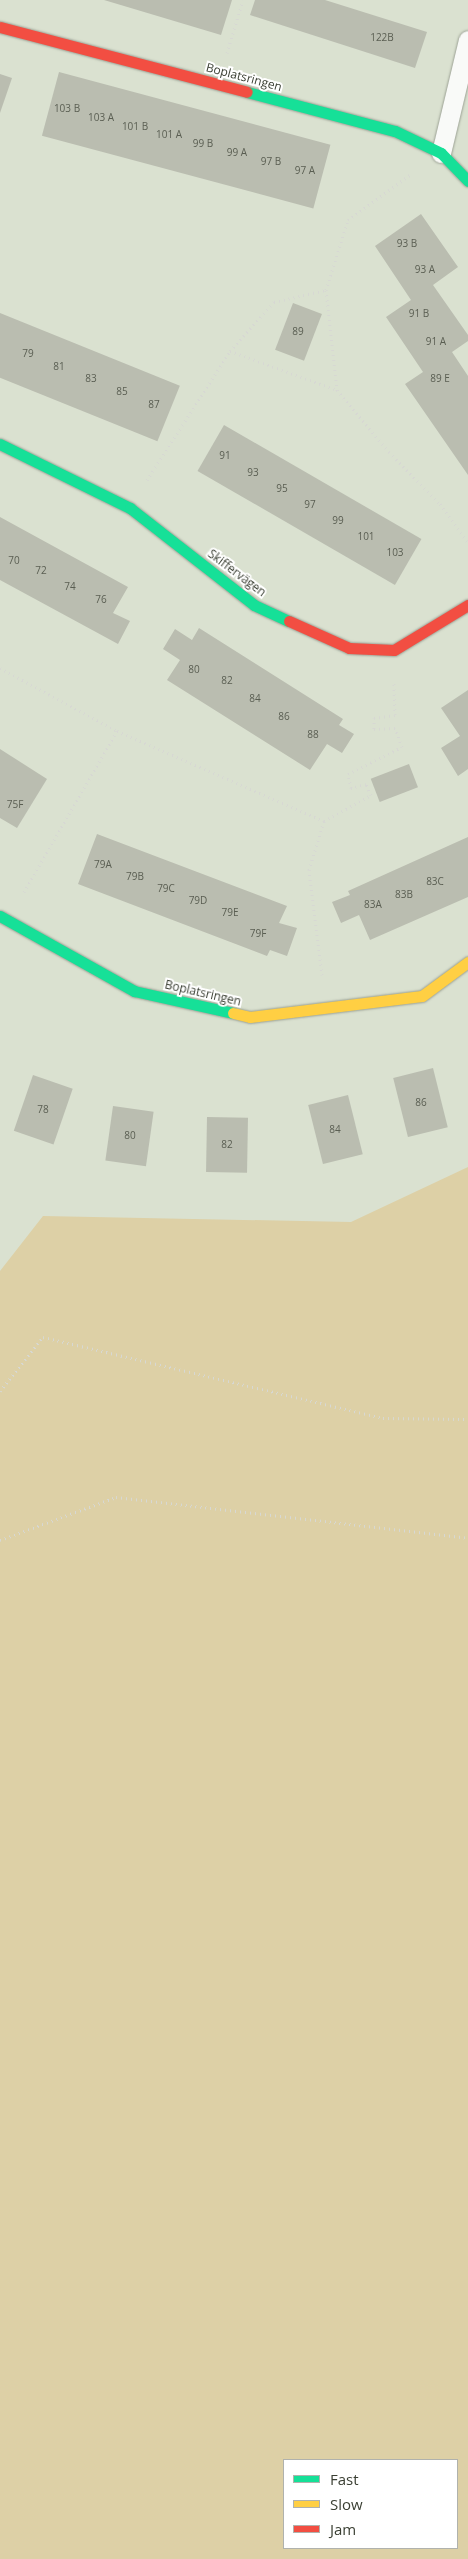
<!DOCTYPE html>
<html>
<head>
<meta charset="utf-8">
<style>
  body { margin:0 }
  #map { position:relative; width:468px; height:2559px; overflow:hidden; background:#dae1d0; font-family:"Open Sans",sans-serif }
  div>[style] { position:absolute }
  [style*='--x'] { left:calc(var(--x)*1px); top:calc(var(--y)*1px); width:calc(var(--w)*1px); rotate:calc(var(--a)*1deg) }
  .green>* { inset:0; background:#ddd0a6 }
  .building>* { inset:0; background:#babdb0; transform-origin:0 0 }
  .path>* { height:3px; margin-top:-1.5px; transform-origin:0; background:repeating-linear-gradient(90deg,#d7d8d3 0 1px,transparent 0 5px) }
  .roads { filter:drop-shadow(0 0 1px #9ca295) drop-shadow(0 0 1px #9ca295) }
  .lane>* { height:19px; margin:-9.5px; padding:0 9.5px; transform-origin:9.5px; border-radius:9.5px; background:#f9faf8 }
  .fast>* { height:11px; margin:-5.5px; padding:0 5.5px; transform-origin:5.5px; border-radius:5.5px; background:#16e098 }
  .slow>* { height:11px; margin:-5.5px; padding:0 5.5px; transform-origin:5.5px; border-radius:5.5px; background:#ffcf43 }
  .jam>* { height:11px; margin:-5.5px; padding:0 5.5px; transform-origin:5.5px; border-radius:5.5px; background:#f24e42 }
  span { translate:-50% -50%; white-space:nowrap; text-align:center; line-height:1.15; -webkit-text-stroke:4px #fff; paint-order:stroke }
  .number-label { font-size:10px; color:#5a5e52 }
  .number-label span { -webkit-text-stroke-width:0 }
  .street-label { font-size:12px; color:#3a3f33 }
  .legend { position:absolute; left:283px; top:2459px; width:175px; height:90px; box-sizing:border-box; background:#fff; border:1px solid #b0b2ad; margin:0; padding:6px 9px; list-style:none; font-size:15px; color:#3a3f33 }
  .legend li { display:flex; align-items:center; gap:10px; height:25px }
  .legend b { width:25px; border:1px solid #b0b2ad }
</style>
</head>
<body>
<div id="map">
  <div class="green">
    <div style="clip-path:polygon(evenodd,468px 1167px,468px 2559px,0 2559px,0 1271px,43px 1216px,351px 1222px,468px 1167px,457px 2460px,457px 2548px,284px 2548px,284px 2460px,457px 2460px)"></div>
  </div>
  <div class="building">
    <div style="clip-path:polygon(104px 0,232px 0,221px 35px)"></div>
    <div style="clip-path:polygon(255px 0,325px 0,427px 32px,415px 68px,250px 15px)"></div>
    <div style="left:59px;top:72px;width:281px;height:66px;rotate:15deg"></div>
    <div style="clip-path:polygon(0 74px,12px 78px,0 113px)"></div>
    <div style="clip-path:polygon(421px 214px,458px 267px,433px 285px,468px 335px,468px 341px,452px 352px,468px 376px,468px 475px,405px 384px,423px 372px,386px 317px,411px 300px,375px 246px)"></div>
    <div style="left:293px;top:303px;width:31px;height:50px;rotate:21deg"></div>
    <div style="left:0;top:313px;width:194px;height:60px;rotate:22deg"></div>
    <div style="left:224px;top:425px;width:228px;height:53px;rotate:30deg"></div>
    <div style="clip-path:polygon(0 517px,128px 587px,113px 613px,130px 621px,118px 644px,0 580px)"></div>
    <div style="clip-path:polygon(199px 628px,343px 719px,339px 725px,354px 734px,342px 753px,327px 744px,310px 770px,167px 680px,180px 660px,163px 649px,175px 629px,192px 640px)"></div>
    <div style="clip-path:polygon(468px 690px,468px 769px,458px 776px,441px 748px,460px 736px,441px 708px)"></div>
    <div style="clip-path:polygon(0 749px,47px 779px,17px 828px,0 818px)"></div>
    <div style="left:409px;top:764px;width:25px;height:41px;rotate:69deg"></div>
    <div style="clip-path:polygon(97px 834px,287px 906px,279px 923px,297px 928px,287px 956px,270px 950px,267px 956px,78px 884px)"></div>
    <div style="clip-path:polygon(468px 837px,468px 897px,370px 940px,359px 915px,341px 923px,332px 902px,350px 895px,348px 891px)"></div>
    <div style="left:433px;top:1068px;width:61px;height:41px;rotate:76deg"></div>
    <div style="left:33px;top:1075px;width:42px;height:59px;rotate:19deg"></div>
    <div style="left:348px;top:1095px;width:61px;height:41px;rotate:76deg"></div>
    <div style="left:113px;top:1106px;width:41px;height:55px;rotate:8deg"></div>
    <div style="left:207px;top:1117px;width:41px;height:55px;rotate:1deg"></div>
  </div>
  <div class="path">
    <div style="--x:227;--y:53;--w:55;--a:-73.2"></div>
    <div style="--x:326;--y:290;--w:101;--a:83.7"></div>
    <div style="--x:230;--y:351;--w:114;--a:20"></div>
    <div style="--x:337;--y:390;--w:81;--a:50"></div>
    <div style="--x:389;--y:452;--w:73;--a:45.6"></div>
    <div style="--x:440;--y:504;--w:48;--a:54.3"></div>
    <div style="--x:147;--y:480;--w:153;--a:-57.2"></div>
    <div style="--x:230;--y:351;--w:66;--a:-48.1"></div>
    <div style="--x:274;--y:302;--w:53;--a:-13"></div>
    <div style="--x:326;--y:290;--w:73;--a:-72.6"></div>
    <div style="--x:348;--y:220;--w:78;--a:-36.1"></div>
    <div style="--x:0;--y:668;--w:133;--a:28.3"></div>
    <div style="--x:117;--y:731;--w:226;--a:23.5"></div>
    <div style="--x:24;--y:892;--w:186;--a:-60"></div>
    <div style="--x:322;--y:975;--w:106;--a:-97.1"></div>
    <div style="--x:309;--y:870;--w:51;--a:-73"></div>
    <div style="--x:324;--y:821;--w:54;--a:-29"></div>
    <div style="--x:371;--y:795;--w:12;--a:-114"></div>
    <div style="--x:366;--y:784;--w:16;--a:165"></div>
    <div style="--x:351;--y:788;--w:14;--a:-102"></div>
    <div style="--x:348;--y:774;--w:60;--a:-26.6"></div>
    <div style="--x:402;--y:747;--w:20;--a:-110"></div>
    <div style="--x:395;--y:728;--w:21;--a:177"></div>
    <div style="--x:374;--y:729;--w:11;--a:-90"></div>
    <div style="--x:374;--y:718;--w:21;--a:-8"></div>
    <div style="--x:395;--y:715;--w:34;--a:-92"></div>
    <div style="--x:0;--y:1391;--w:69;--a:-51.5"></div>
    <div style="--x:43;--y:1337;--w:350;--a:13.4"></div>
    <div style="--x:383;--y:1418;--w:85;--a:0.7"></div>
    <div style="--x:0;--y:1540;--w:124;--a:-20.3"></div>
    <div style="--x:116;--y:1497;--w:354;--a:6.6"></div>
  </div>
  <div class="roads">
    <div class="lane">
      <div style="--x:441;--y:153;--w:116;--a:-76.6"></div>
    </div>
    <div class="fast">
      <div style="--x:247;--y:92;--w:153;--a:14.8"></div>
      <div style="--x:395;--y:131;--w:51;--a:25.6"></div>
      <div style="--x:441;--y:153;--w:39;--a:46"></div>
      <div style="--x:0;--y:444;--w:145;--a:26.2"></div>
      <div style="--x:130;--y:508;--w:157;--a:38"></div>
      <div style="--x:254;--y:605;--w:38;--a:25"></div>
      <div style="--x:0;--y:916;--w:154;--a:29.2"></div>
      <div style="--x:134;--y:991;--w:101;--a:12.5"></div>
    </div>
    <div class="slow">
      <div style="--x:233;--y:1013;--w:17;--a:13"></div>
      <div style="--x:250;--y:1017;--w:173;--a:-7"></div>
      <div style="--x:422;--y:996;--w:57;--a:-36.5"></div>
    </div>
    <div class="jam">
      <div style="--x:0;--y:27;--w:255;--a:14.7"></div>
      <div style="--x:289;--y:621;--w:66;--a:24.2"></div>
      <div style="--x:349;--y:648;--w:45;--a:2.5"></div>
      <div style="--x:394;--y:650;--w:87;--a:-31.3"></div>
    </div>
  </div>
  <div class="number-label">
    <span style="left:382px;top:38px">122B</span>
    <span style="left:67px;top:109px">103 B</span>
    <span style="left:101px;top:118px">103 A</span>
    <span style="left:135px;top:127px">101 B</span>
    <span style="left:169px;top:135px">101 A</span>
    <span style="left:203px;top:144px">99 B</span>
    <span style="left:237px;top:153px">99 A</span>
    <span style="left:271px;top:162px">97 B</span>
    <span style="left:305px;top:171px">97 A</span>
    <span style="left:407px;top:244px">93 B</span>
    <span style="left:425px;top:270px">93 A</span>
    <span style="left:419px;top:314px">91 B</span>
    <span style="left:298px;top:332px">89</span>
    <span style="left:436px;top:342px">91 A</span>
    <span style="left:28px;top:354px">79</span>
    <span style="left:59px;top:367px">81</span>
    <span style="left:91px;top:379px">83</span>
    <span style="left:440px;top:379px">89 E</span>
    <span style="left:122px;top:392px">85</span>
    <span style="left:154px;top:405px">87</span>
    <span style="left:225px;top:456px">91</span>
    <span style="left:253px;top:473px">93</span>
    <span style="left:282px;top:489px">95</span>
    <span style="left:310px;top:505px">97</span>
    <span style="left:338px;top:521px">99</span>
    <span style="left:366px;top:537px">101</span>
    <span style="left:395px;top:553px">103</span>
    <span style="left:14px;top:561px">70</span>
    <span style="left:41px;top:571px">72</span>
    <span style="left:70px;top:587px">74</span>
    <span style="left:101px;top:600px">76</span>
    <span style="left:194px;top:670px">80</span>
    <span style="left:227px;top:681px">82</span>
    <span style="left:255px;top:699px">84</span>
    <span style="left:284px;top:717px">86</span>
    <span style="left:313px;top:735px">88</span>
    <span style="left:15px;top:805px">75F</span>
    <span style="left:103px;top:865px">79A</span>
    <span style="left:135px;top:877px">79B</span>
    <span style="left:435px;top:882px">83C</span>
    <span style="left:166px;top:889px">79C</span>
    <span style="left:404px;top:895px">83B</span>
    <span style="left:198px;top:901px">79D</span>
    <span style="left:373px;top:905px">83A</span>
    <span style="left:230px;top:913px">79E</span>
    <span style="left:258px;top:934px">79F</span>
    <span style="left:421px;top:1103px">86</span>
    <span style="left:43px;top:1110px">78</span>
    <span style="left:335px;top:1130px">84</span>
    <span style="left:130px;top:1136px">80</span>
    <span style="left:227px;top:1145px">82</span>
  </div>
  <div class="street-label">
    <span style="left:244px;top:77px;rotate:15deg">Boplatsringen</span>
    <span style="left:237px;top:573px;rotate:37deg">Skiffervägen</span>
    <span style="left:203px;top:993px;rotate:13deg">Boplatsringen</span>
  </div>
  <ul class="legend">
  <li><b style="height:6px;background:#16e098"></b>Fast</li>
  <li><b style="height:6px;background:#ffcf43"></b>Slow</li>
  <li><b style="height:6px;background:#f24e42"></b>Jam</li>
  </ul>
</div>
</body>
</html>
